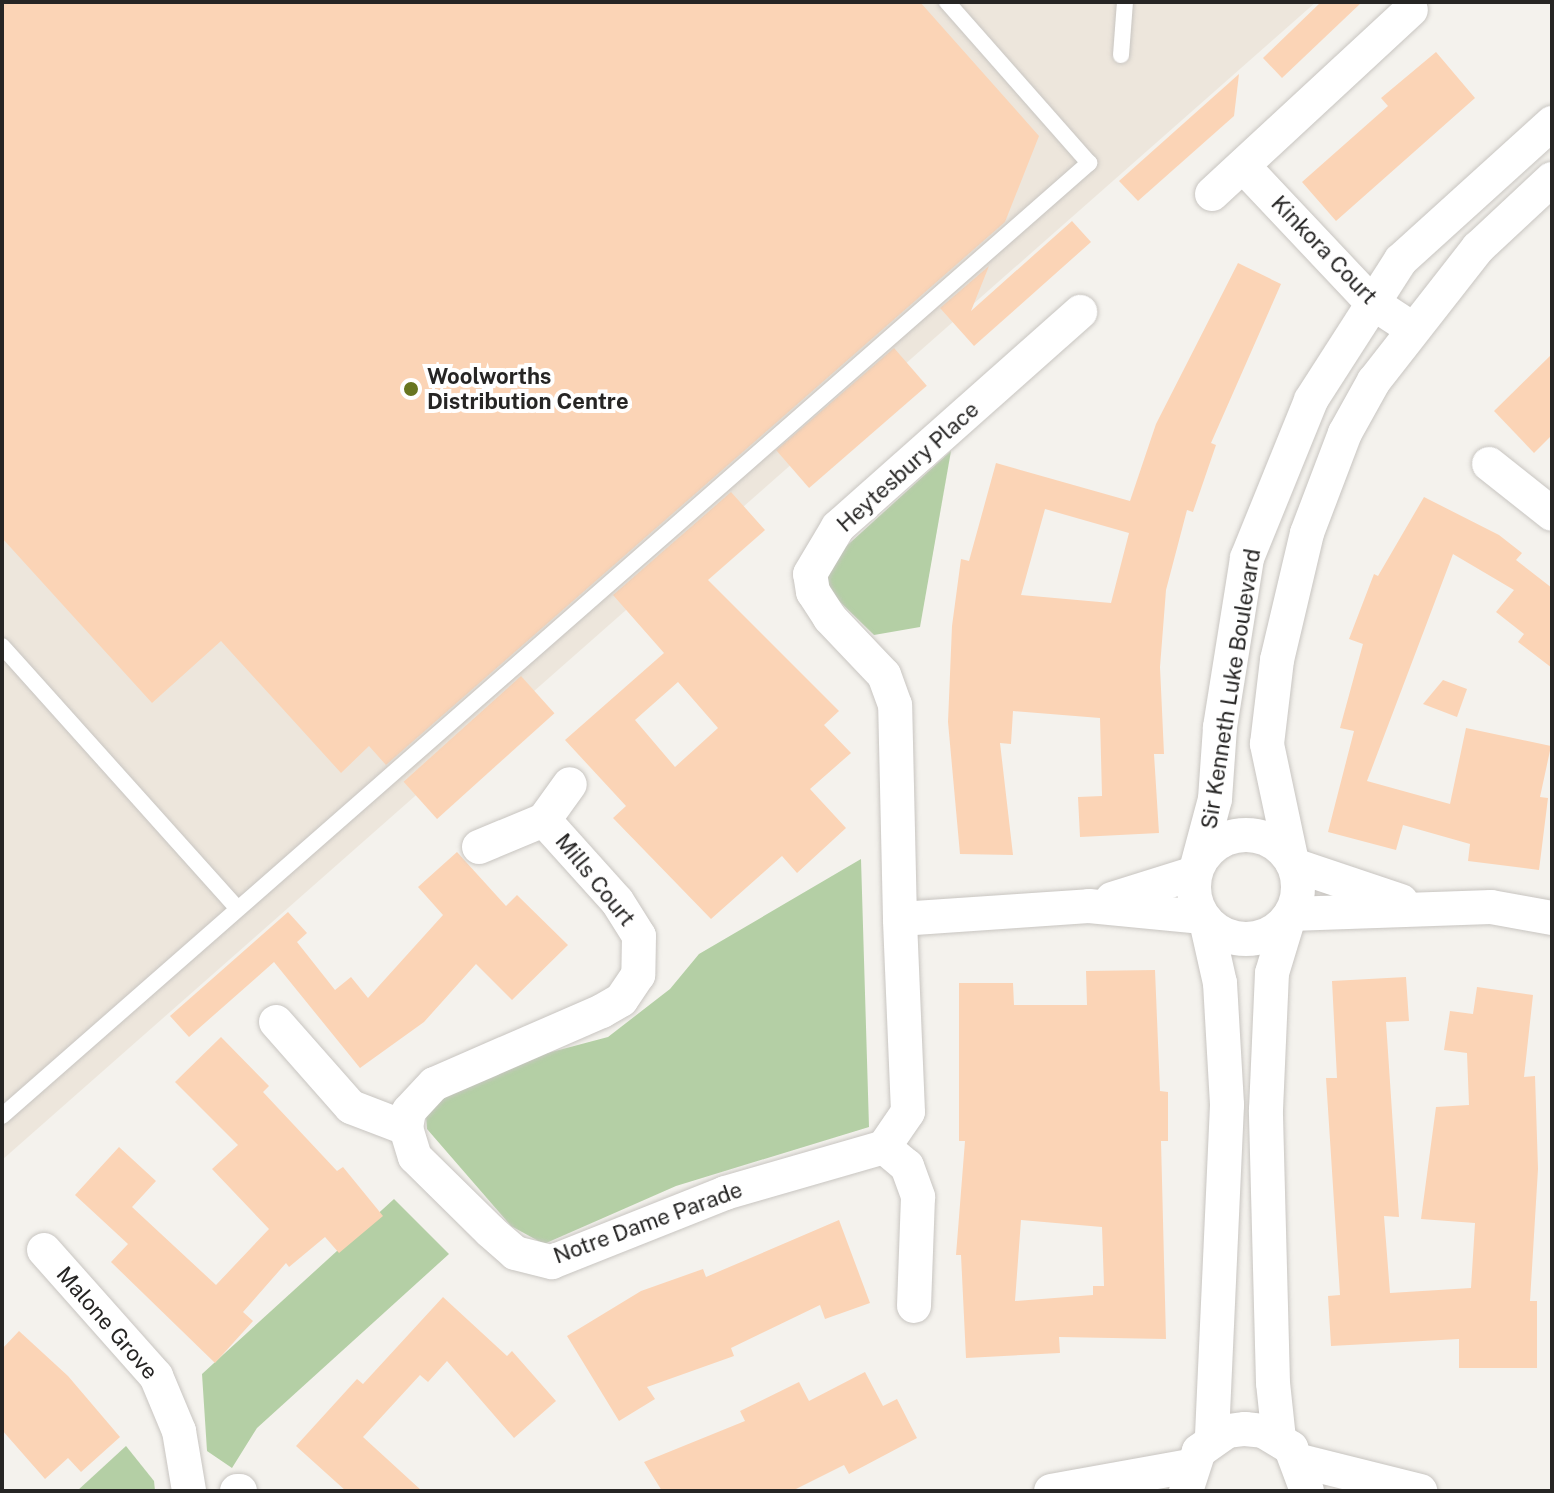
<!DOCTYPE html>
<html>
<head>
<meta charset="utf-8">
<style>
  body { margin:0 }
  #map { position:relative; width:1554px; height:1493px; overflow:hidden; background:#f4f2ed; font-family:"Public Sans",sans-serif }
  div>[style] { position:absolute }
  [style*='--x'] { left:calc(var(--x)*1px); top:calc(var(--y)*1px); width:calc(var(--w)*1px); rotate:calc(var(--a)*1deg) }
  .built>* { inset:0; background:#ede6dc }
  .green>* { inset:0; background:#b4cfa5 }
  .building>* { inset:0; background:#fbd4b6; transform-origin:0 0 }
  .roads { filter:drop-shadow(0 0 2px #c8c5c1) drop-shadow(0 0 2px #c8c5c1) }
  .service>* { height:16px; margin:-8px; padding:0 8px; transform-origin:8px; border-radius:8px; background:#fff }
  .minor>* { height:34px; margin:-17px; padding:0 17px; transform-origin:17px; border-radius:17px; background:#fff }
  .minor>.ring { margin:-17px; padding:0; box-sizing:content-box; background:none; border:34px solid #fff; border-radius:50% }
  .dots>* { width:22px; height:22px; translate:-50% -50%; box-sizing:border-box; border:4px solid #fff; border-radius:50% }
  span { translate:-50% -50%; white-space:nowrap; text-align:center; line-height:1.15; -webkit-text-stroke:8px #fff; paint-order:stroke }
  .street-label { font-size:22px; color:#262524 }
  .poi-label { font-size:22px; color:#262524; font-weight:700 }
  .left { translate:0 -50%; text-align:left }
  .frame { position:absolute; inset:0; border:4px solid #262524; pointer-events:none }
</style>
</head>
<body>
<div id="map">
  <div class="built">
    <div style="clip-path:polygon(2px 2px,1316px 2px,2px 1160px)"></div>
  </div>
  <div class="green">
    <div style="clip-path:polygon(951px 451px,920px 627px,874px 635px,835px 597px,826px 580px,830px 561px)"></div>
    <div style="clip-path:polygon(861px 859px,869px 1127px,676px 1186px,544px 1244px,511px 1226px,427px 1129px,425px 1103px,465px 1075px,608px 1037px,670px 989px,699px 954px)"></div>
    <div style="clip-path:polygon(394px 1199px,449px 1254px,257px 1428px,232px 1468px,207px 1451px,202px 1374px)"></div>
    <div style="clip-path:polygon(126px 1446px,154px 1481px,155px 1491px,77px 1491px)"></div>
  </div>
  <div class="building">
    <div style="clip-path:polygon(2px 2px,920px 2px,1039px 136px,1005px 222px,386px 765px,369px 746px,341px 773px,221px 641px,152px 703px,2px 538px)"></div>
    <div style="clip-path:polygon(1321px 2px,1362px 2px,1282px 78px,1263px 58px)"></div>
    <div style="clip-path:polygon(1436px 52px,1475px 98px,1336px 221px,1302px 182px,1388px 106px,1381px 98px)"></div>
    <div style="clip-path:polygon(1239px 74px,1234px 116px,1138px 201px,1119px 181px)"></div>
    <div style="clip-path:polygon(1072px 221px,1091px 242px,974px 346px,940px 308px,989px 266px,971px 311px)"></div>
    <div style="clip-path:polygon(evenodd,1238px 263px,1281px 284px,1211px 443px,1216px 445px,1193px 512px,1187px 510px,1166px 590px,1160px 667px,1164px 754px,1154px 754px,1159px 833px,1080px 837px,1078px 797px,1102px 796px,1100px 718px,1013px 711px,1011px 744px,1000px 743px,1013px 855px,960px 854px,948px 722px,952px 626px,961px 559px,969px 561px,996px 463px,1130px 501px,1156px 424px,1238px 263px,1045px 509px,1129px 533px,1111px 603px,1021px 595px,1045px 509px)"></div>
    <div style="left:894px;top:348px;width:50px;height:156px;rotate:49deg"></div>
    <div style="clip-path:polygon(1552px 354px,1552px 435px,1534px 453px,1494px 411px)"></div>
    <div style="clip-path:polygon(evenodd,731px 492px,765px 530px,708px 580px,839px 711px,824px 725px,851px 753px,810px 789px,846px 828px,797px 873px,782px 856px,711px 919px,613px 818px,626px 806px,565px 740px,664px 653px,613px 595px,731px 492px,678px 682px,718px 728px,675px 767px,635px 720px,678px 682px)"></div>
    <div style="clip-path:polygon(1424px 497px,1499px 535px,1522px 553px,1516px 560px,1552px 588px,1552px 668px,1518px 642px,1524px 634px,1496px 612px,1514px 590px,1453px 554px,1367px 781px,1450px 804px,1466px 728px,1551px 746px,1540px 797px,1548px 798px,1539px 870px,1468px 861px,1470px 844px,1403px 825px,1396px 850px,1328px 832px,1354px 731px,1340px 728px,1363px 644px,1349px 639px,1374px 574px,1378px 576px)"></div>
    <div style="left:521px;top:676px;width:50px;height:158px;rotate:48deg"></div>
    <div style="clip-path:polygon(1443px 680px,1467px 689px,1457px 717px,1423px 704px)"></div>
    <div style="clip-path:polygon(457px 852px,506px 906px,517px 895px,568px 945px,512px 1000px,476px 964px,424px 1022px,360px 1068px,274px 962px,189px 1037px,170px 1016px,288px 912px,307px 933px,297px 942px,335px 990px,351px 977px,368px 998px,443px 915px,418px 887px)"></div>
    <div style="clip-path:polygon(evenodd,1155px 970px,1160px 1091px,1168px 1092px,1168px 1141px,1161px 1141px,1166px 1339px,1059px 1337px,1060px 1353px,966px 1358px,961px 1255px,956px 1255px,965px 1141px,959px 1141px,959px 983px,1013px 983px,1014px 1005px,1087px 1005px,1086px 971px,1155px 970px,1021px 1220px,1102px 1227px,1104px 1286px,1093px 1286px,1093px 1295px,1015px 1301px,1021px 1220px)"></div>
    <div style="clip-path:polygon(1406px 977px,1409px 1021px,1386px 1022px,1399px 1217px,1384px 1216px,1390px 1293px,1471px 1288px,1475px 1223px,1421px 1219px,1436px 1107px,1469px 1105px,1467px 1053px,1444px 1050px,1450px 1011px,1473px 1014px,1477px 987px,1533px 995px,1524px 1077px,1535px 1076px,1538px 1169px,1530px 1301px,1537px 1301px,1537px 1368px,1459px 1368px,1459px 1339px,1331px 1346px,1328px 1296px,1340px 1295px,1326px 1078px,1337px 1078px,1332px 981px)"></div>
    <div style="clip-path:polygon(221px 1037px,269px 1086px,263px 1092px,337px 1171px,343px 1167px,383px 1216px,339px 1253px,325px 1237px,289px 1267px,286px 1263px,243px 1312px,253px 1321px,215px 1363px,111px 1262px,128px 1244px,75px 1195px,119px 1147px,156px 1181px,132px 1207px,216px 1285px,269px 1229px,212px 1169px,238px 1145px,175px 1082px)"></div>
    <div style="clip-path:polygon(839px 1220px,870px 1303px,825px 1319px,820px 1305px,731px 1348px,734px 1356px,647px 1387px,655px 1399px,619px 1421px,567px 1336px,641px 1291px,703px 1269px,706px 1277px)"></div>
    <div style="clip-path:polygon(443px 1297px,507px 1356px,512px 1351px,556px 1401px,514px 1438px,447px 1361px,428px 1382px,420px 1375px,363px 1437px,422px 1491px,346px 1491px,296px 1446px,357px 1379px,363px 1384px)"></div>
    <div style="clip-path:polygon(19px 1331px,68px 1376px,120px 1437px,81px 1472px,68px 1458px,45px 1479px,2px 1430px,2px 1349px)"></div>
    <div style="clip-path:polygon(865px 1372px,883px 1406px,897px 1399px,917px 1438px,849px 1474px,844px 1465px,792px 1491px,662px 1491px,644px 1462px,745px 1421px,740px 1411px,799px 1382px,809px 1401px)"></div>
  </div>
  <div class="roads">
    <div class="service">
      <div style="--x:1121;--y:55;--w:53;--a:-85.7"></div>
      <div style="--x:2;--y:646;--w:352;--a:48.1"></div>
      <div style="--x:2;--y:1116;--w:1446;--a:-41.24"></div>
      <div style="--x:1089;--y:163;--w:215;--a:-131.4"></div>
    </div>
    <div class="minor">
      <div style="--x:1243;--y:166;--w:185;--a:46.7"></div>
      <div style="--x:1370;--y:301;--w:49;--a:33.4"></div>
      <div style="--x:1212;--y:194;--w:271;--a:-42.8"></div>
      <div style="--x:1489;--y:464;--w:80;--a:38.4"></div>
      <div style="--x:544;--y:820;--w:109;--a:48"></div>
      <div style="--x:617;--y:901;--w:41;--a:57.8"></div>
      <div style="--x:639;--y:936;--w:39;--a:91"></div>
      <div style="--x:638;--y:975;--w:30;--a:124"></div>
      <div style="--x:621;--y:1000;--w:22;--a:150"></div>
      <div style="--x:602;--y:1011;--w:183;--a:156.5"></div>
      <div style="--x:434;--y:1084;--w:37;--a:133"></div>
      <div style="--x:409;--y:1111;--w:17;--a:100"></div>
      <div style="--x:406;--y:1128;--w:30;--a:73"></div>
      <div style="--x:415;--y:1157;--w:105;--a:44.6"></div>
      <div style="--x:490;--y:1231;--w:33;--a:41"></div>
      <div style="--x:515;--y:1253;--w:38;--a:14"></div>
      <div style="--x:552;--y:1262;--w:186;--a:-21.7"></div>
      <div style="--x:725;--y:1193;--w:166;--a:-16.1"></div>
      <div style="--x:884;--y:1147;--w:42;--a:-55.6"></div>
      <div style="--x:908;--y:1112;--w:193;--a:-92.4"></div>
      <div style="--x:900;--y:919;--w:189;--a:-3.9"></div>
      <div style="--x:1089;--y:906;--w:114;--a:5.6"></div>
      <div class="ring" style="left:1194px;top:835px;width:70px;height:70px"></div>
      <div style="--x:479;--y:847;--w:70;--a:-22.6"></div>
      <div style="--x:544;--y:820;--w:44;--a:-54.2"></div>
      <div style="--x:1292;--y:862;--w:121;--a:-102"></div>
      <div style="--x:1267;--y:744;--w:85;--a:-83.2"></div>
      <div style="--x:1277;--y:660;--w:130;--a:-76.7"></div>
      <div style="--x:1307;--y:533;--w:107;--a:-69.2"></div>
      <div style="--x:1345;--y:433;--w:60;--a:-60.9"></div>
      <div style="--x:1374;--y:381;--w:169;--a:-52"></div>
      <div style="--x:1478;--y:248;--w:101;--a:-43"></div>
      <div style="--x:1294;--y:865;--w:113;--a:18.6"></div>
      <div style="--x:1196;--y:870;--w:73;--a:-75"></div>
      <div style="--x:1215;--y:799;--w:72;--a:-86"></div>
      <div style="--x:1220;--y:727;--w:171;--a:-80.9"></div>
      <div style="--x:1247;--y:558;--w:170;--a:-67.9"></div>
      <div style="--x:1311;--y:400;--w:166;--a:-57.3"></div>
      <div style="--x:1401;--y:260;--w:204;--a:-42.2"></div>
      <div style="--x:1112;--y:899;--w:87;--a:-17.4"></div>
      <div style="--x:1291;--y:914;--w:200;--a:-2"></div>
      <div style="--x:1491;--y:907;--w:62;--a:10.2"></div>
      <div style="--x:900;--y:919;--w:214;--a:-91.3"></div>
      <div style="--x:895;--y:705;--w:32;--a:-110"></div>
      <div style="--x:884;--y:675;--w:79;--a:-133.5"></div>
      <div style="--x:830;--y:618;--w:31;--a:-123"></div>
      <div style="--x:813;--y:592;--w:18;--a:-99"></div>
      <div style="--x:810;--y:574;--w:55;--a:-59.2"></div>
      <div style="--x:838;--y:527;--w:324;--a:-41.6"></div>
      <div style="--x:1206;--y:921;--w:64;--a:77.3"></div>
      <div style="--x:1220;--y:983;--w:122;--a:86.7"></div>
      <div style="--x:1227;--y:1105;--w:334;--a:92.6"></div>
      <div style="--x:276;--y:1022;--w:113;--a:48.6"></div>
      <div style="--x:351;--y:1107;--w:59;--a:20.9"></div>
      <div style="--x:884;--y:1147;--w:30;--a:40"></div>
      <div style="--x:907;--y:1166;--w:33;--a:70"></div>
      <div style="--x:918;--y:1197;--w:109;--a:92.1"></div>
      <div style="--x:44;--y:1250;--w:169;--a:48.4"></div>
      <div style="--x:156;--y:1376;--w:60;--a:67.3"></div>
      <div style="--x:179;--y:1431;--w:61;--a:80.5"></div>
      <div style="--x:1279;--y:1439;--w:56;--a:-96.1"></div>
      <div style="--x:1273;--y:1383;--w:273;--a:-91.5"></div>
      <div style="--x:1266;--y:1110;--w:137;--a:-87.5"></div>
      <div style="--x:1272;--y:973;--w:59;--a:-73.1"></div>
      <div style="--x:1300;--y:1461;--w:124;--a:14"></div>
      <div style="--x:237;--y:1491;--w:3;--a:0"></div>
      <div style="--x:1051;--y:1491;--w:141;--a:-10.2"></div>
      <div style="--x:1186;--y:1491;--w:42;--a:-72"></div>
      <div style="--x:1199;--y:1451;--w:35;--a:-35"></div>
      <div style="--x:1228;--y:1431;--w:17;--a:-7"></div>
      <div style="--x:1245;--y:1429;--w:18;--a:6"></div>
      <div style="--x:1263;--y:1431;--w:33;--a:31"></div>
      <div style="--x:1291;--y:1448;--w:46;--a:69.6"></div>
    </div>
  </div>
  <div class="dots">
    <div style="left:411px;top:389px;background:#687520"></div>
  </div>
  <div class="street-label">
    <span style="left:1324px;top:250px;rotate:46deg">Kinkora Court</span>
    <span style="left:908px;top:467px;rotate:-42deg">Heytesbury Place</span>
    <span style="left:1231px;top:689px;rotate:-81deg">Sir Kenneth Luke Boulevard</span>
    <span style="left:595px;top:880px;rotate:51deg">Mills Court</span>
    <span style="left:648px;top:1223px;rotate:-20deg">Notre Dame Parade</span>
    <span style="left:107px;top:1323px;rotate:49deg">Malone Grove</span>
  </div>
  <div class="poi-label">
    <span class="left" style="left:427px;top:389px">Woolworths<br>Distribution Centre</span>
  </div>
  <div class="frame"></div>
</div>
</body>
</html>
